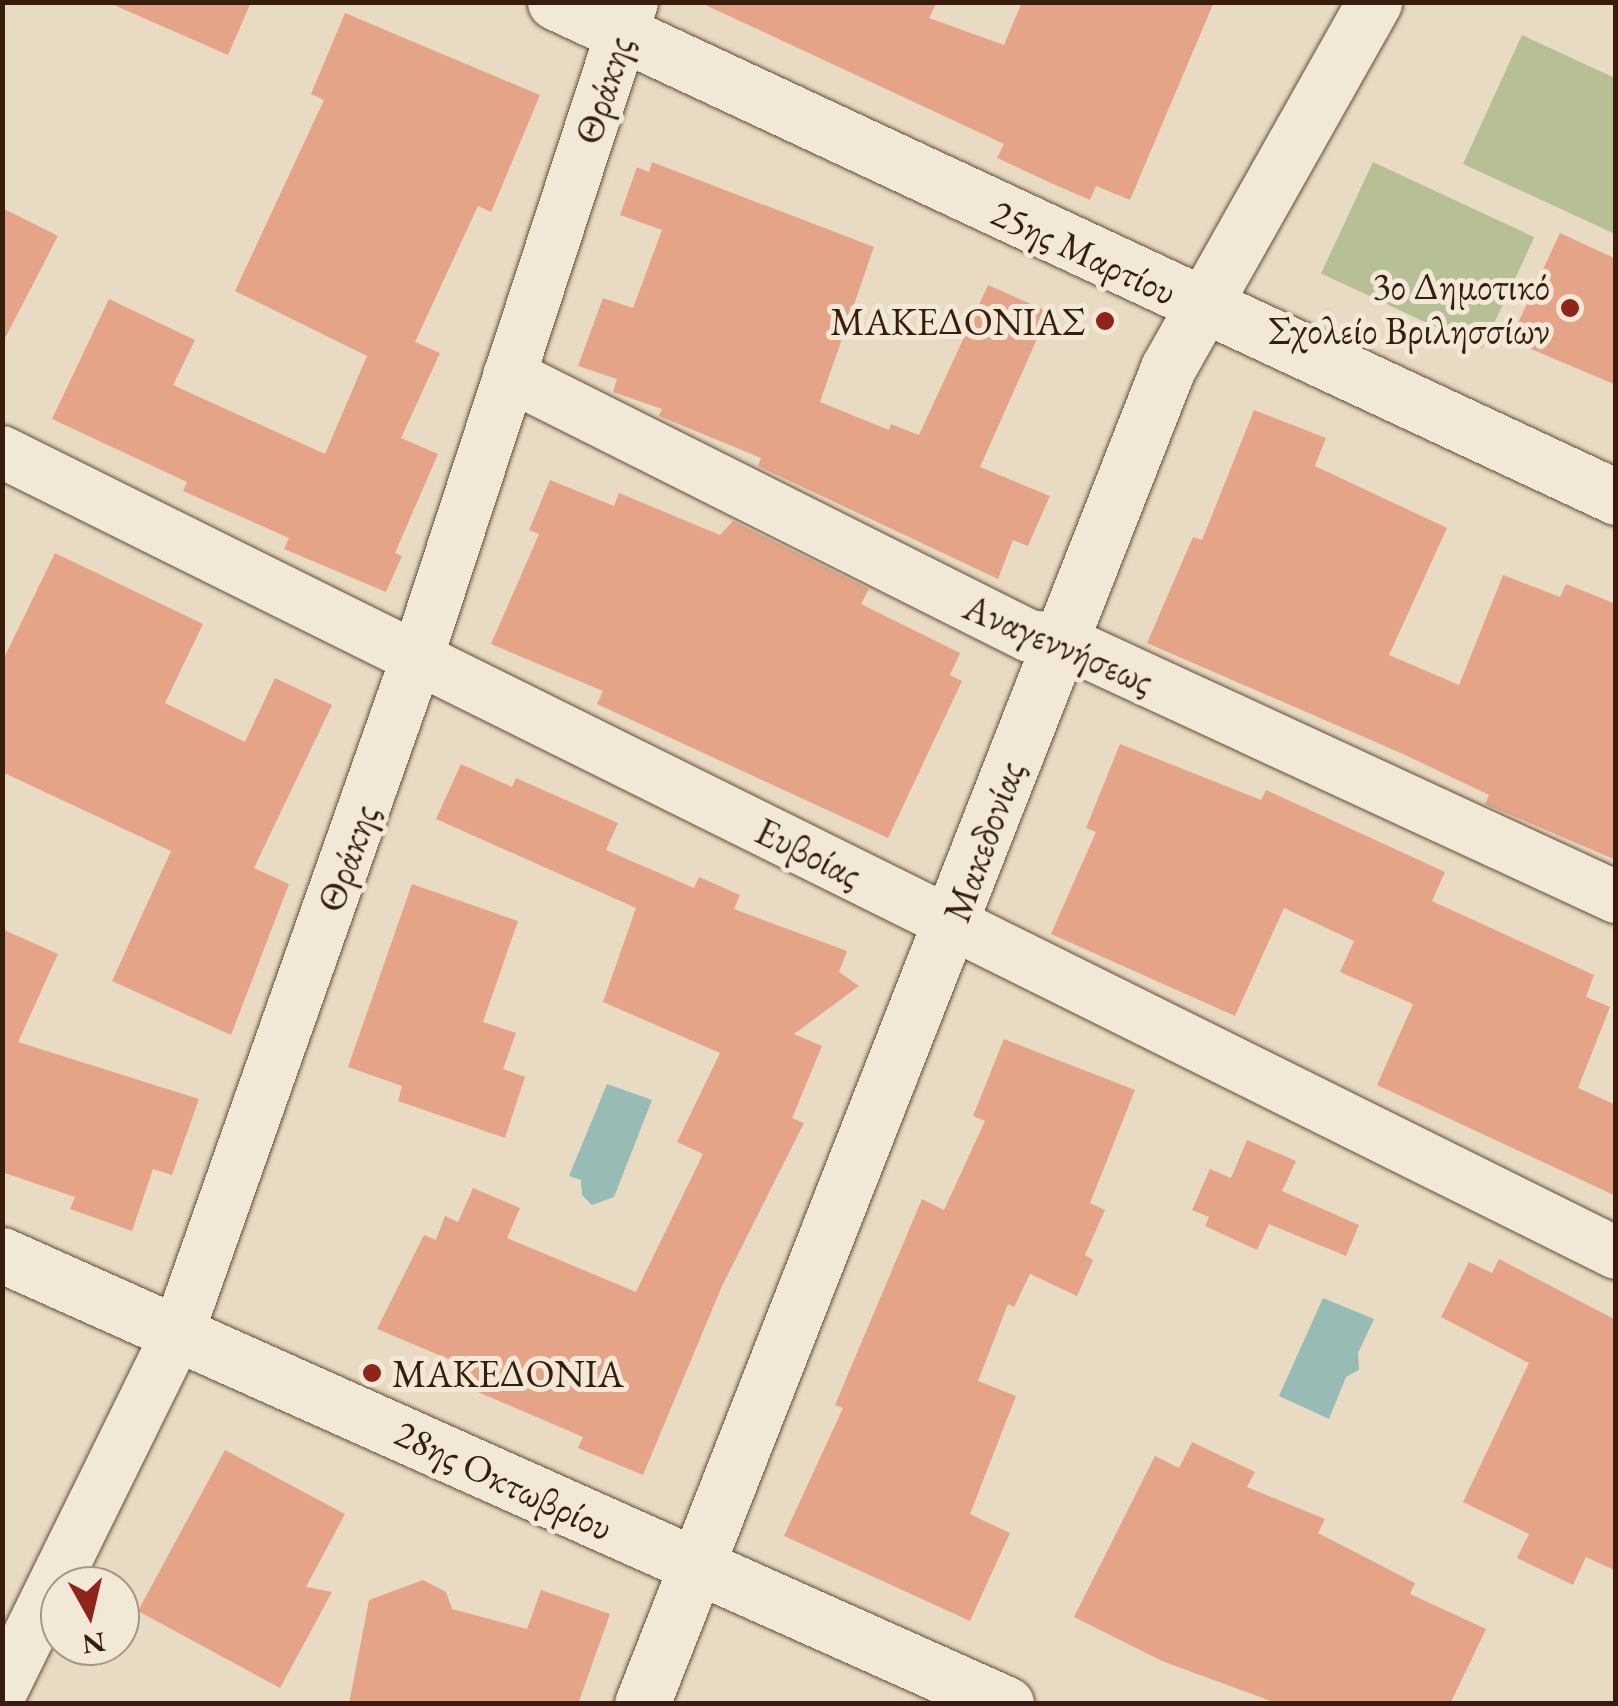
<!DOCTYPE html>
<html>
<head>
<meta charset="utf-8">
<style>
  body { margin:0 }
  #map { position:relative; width:1618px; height:1706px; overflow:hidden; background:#e9dbc3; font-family:"EB Garamond",serif }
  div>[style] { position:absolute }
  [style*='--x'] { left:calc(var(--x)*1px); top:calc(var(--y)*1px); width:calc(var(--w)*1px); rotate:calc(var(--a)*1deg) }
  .green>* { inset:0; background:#b6c094; transform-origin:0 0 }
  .water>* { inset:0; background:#97bbb5 }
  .building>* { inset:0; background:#e5a488 }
  .roads { filter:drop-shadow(0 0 2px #644c3a) drop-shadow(0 0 2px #644c3a) }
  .minor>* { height:52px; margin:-26px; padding:0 26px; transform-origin:26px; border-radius:26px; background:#f1e8d8 }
  .tertiary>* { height:55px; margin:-27.5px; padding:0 27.5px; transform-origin:27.5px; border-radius:27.5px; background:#f1e8d8 }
  .dots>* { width:28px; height:28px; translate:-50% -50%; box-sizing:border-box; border:5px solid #f1e8d8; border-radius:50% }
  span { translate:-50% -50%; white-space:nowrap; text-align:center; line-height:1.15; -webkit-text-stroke:10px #f1e8d8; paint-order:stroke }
  .street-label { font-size:38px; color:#381c0c }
  .poi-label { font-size:38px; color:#381c0c }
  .right { translate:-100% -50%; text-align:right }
  .left { translate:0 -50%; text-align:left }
  .frame { position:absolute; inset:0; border:5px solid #381c0c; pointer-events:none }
  .north { position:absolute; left:40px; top:1566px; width:100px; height:100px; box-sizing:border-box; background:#f1e8d8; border:2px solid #a79686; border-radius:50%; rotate:172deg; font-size:28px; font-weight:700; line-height:40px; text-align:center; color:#381c0c }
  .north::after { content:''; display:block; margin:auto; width:35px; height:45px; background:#8f2418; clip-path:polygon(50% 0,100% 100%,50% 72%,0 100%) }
</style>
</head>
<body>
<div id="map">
  <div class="green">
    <div style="clip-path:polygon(1522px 35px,1615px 78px,1615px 234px,1463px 164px)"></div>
    <div style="left:1373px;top:162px;width:178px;height:123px;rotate:25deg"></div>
  </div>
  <div class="water">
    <div style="clip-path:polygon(607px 1084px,652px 1100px,614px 1197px,592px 1205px,582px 1195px,581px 1180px,569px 1176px)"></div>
    <div style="clip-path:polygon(1323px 1298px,1374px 1319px,1358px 1353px,1359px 1370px,1346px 1377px,1329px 1419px,1279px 1396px)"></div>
  </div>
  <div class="building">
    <div style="clip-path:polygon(107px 2px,251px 2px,228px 55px)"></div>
    <div style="clip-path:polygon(699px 2px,937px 2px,929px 18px,1004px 45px,1022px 2px,1214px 2px,1130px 200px,1096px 186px,1090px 200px,1053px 184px,997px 158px,1004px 144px)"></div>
    <div style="clip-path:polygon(345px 13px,540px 95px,491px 212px,478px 206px,415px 342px,440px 353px,401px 438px,438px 454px,395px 553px,402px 556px,386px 592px,284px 549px,289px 538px,183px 491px,187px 482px,52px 419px,109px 299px,195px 340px,173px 385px,325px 454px,367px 356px,235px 291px,324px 100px,311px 94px)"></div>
    <div style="clip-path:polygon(652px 162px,874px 247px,820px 402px,889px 430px,891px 424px,919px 435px,988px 285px,1049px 312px,980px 467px,1050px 496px,1028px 546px,1013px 540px,998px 579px,758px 466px,761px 458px,659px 416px,662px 409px,613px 392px,617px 379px,578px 366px,603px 298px,633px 308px,662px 230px,620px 215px,637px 167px,649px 172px)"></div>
    <div style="clip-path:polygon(2px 208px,58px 236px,2px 344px)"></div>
    <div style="clip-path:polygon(1560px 233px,1616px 259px,1616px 385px,1510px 340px)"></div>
    <div style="clip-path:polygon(1254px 410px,1326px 438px,1315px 466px,1447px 528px,1389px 655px,1459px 685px,1503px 575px,1560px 597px,1566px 584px,1616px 604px,1616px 860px,1485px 804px,1489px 795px,1403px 754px,1147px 643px,1193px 537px,1202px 540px)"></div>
    <div style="clip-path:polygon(550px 480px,614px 506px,619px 493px,720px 535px,733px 521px,869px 589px,861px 604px,960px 653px,950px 675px,962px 681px,888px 838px,597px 704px,603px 691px,491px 644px,539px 534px,529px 530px)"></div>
    <div style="clip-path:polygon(55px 553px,203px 624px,165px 703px,245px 742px,275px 678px,332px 705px,254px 868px,289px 884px,231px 1035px,112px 981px,171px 851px,2px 772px,2px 662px)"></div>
    <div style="clip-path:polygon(1120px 744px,1261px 800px,1266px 790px,1445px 872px,1432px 901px,1594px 975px,1586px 997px,1610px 1007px,1578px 1088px,1616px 1105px,1616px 1196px,1377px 1085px,1413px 1004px,1340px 972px,1354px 941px,1284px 908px,1235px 1016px,1051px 934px,1096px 832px,1086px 828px)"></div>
    <div style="clip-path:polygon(461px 764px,512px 787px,516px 778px,618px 823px,606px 850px,694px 888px,699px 877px,740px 895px,734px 909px,847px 951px,839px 972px,859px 986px,794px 1034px,822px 1046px,792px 1118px,804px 1123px,722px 1286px,643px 1475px,578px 1448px,583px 1437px,464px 1386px,472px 1369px,377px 1329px,424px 1235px,436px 1240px,445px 1216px,458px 1222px,473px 1188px,520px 1208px,507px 1238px,636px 1292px,703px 1154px,677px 1142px,720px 1053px,603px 1002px,636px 908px,436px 819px)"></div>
    <div style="clip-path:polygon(412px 884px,518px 921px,483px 1022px,516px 1033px,503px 1069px,525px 1077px,505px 1138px,398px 1101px,402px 1086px,348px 1067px)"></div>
    <div style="clip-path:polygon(2px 929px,58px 954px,18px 1042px,199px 1099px,172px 1175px,153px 1169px,132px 1231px,70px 1209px,75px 1197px,2px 1172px)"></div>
    <div style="clip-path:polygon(1004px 1039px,1135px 1090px,1090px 1203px,1105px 1210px,1085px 1255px,1093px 1260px,1077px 1296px,1030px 1274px,1014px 1307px,1008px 1304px,978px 1381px,1016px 1396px,970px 1514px,1010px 1533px,970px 1621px,784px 1536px,843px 1408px,835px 1405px,922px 1199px,944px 1210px,985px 1121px,973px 1116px)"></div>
    <div style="clip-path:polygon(1247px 1140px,1296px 1161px,1282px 1191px,1359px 1225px,1346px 1256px,1269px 1224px,1257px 1250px,1205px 1226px,1209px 1217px,1192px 1210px,1210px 1169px,1231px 1178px)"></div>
    <div style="clip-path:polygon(1499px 1259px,1616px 1320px,1616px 1571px,1586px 1557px,1573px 1585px,1517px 1558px,1529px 1534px,1463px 1502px,1529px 1363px,1441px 1317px,1469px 1262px,1492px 1273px)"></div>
    <div style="clip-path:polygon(1192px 1442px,1255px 1472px,1247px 1487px,1325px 1519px,1318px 1533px,1415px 1583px,1410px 1594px,1486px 1629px,1450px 1704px,1279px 1704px,1162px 1661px,1074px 1617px,1155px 1456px,1179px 1468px)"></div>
    <div style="clip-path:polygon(225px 1450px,345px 1514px,306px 1587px,332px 1592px,280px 1688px,138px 1611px)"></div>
    <div style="clip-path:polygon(423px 1580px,446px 1592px,452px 1609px,527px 1629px,541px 1590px,610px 1614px,578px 1704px,349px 1704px,369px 1600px)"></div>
  </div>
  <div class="roads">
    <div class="minor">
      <div style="--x:509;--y:375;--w:582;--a:26.65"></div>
      <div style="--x:1029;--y:636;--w:29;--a:6"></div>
      <div style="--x:1058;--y:639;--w:615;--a:24.81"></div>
      <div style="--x:2;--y:452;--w:1802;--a:26.39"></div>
      <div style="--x:2;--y:1690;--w:401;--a:-63.8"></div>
      <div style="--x:179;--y:1330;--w:713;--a:-70.5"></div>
      <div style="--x:417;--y:658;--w:690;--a:-71.85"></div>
    </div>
    <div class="tertiary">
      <div style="--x:555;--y:2;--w:1171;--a:25.01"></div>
      <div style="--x:2;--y:1255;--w:1100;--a:24.09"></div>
      <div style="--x:642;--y:1704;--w:1436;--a:-68.51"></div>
      <div style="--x:1168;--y:368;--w:420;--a:-60.6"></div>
    </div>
  </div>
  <div class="dots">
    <div style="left:1570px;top:308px;background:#8f2418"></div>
    <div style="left:1105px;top:321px;background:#8f2418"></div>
    <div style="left:372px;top:1373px;background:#8f2418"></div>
  </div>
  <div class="street-label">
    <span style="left:603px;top:90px;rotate:-72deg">Θράκης</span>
    <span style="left:1084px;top:252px;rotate:25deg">25ης Μαρτίου</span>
    <span style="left:1059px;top:643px;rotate:23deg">Αναγεννήσεως</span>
    <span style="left:983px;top:841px;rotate:-70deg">Μακεδονίας</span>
    <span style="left:809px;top:852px;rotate:26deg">Ευβοίας</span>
    <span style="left:347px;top:858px;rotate:-70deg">Θράκης</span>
    <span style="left:504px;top:1480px;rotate:25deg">28ης Οκτωβρίου</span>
  </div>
  <div class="poi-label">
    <span class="right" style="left:1550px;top:308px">3ο Δημοτικό<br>Σχολείο Βριλησσίων</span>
    <span class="right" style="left:1085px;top:321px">ΜΑΚΕΔΟΝΙΑΣ</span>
    <span class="left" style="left:392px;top:1373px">ΜΑΚΕΔΟΝΙΑ</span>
  </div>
  <div class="frame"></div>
  <div class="north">N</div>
</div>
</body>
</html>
